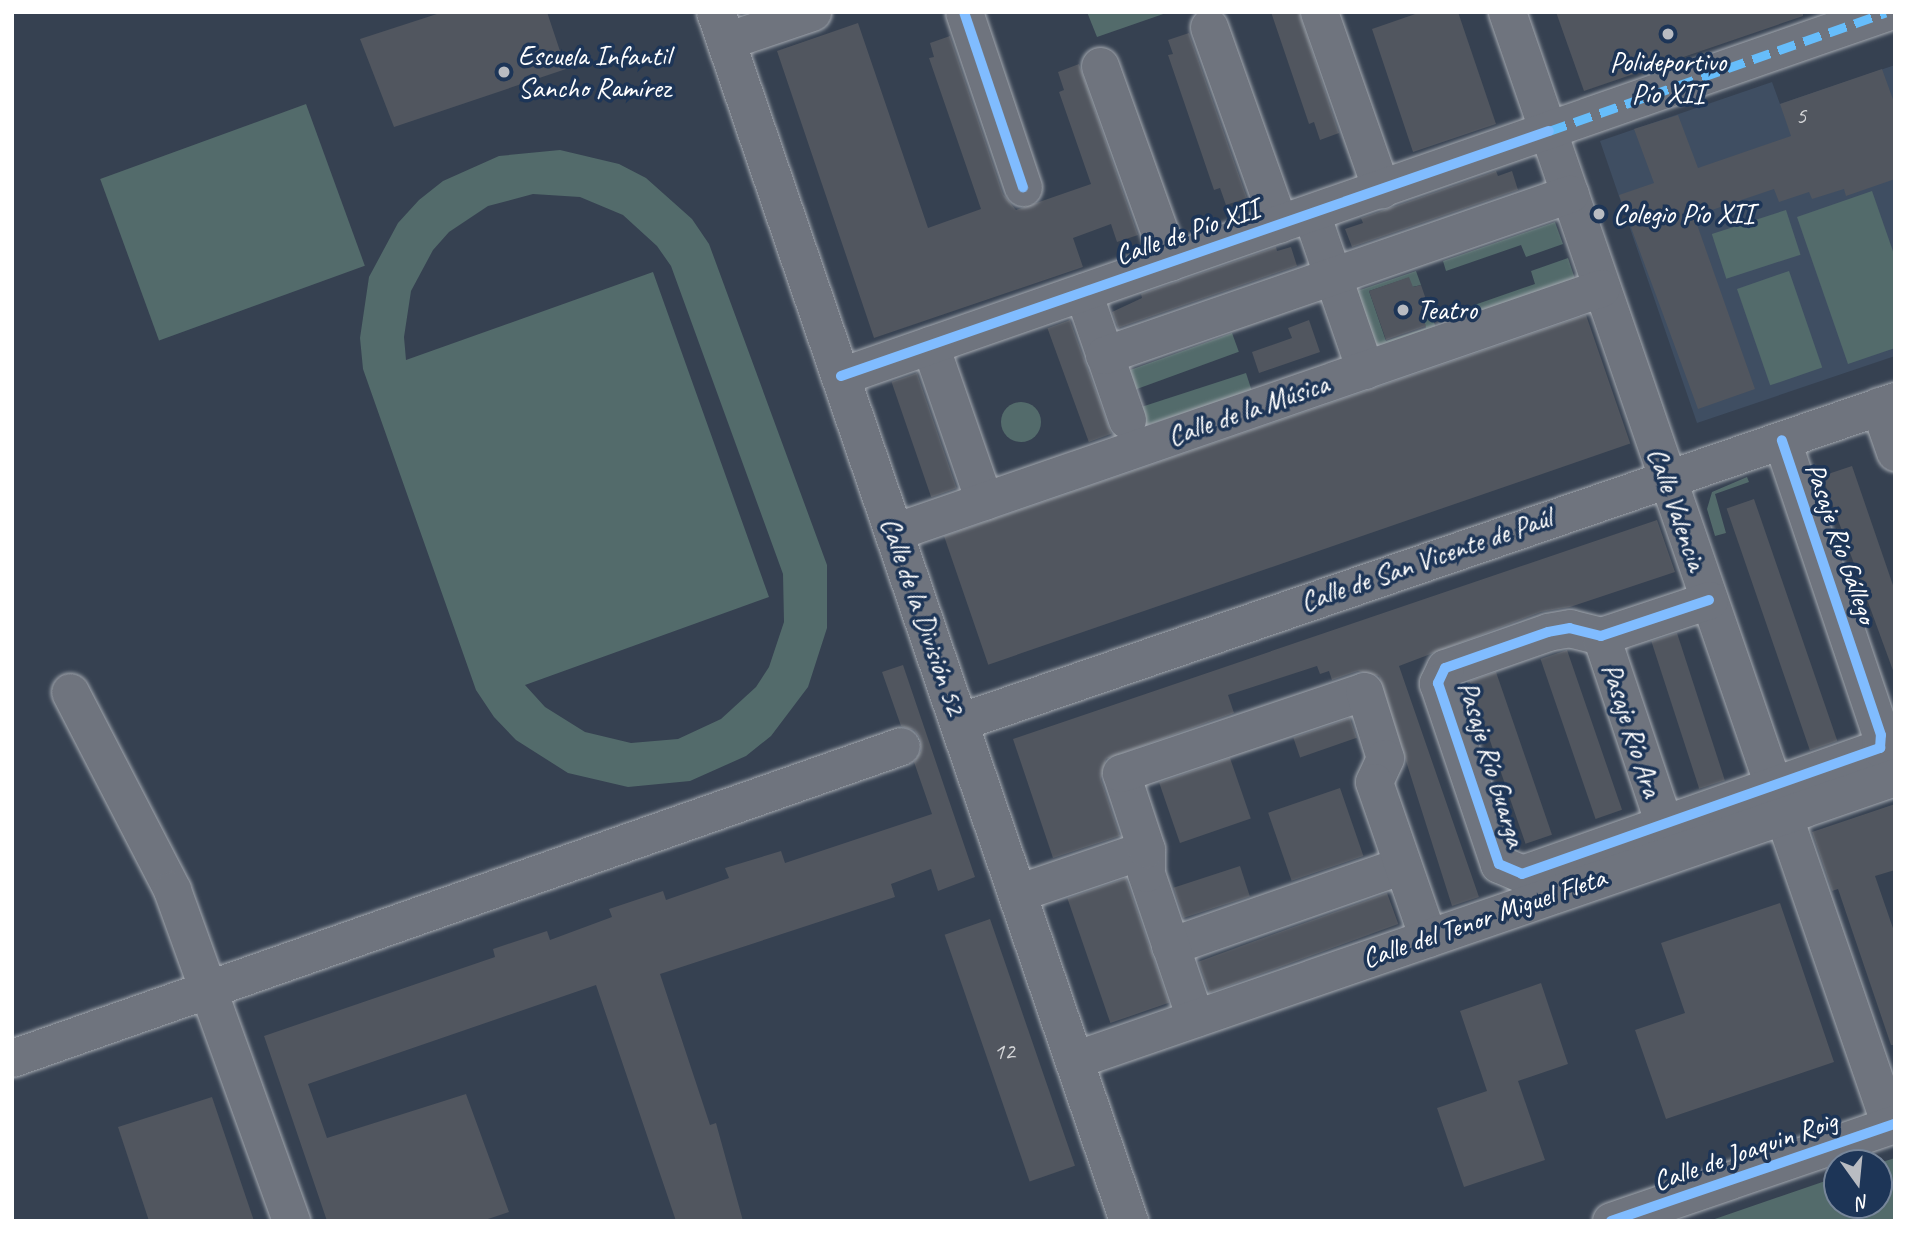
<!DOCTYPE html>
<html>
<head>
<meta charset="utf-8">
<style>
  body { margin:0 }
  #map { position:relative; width:1907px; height:1233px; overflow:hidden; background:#364151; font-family:Caveat,sans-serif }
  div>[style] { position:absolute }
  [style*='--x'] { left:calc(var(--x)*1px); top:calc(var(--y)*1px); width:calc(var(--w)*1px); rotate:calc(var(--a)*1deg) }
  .built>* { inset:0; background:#3f4e62 }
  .green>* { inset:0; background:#536b6b; transform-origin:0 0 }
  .round { border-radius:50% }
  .building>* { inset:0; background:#51565f; transform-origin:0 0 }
  .roads { filter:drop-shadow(0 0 2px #a5aab1) drop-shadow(0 0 2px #a5aab1) }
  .minor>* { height:37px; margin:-18.5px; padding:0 18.5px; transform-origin:18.5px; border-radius:18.5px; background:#6f747e }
  .major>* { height:38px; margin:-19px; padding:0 19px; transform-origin:19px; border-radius:19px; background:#6f747e }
  .quiet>* { height:9px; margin-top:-4.5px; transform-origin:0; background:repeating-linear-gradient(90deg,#66bdfb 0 18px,transparent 0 27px) }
  .cycleway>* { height:10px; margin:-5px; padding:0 5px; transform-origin:5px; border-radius:5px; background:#80bcff }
  .dots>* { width:19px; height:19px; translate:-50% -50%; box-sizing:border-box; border:4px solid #1d3557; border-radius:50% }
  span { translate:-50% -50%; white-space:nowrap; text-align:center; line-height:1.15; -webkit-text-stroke:7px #1d3557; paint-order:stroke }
  .number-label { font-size:24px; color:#d4d5d7 }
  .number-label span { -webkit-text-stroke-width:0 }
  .poi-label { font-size:28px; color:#fff }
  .left { translate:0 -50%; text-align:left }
  .street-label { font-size:28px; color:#fff }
  .frame { position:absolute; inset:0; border:14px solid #fff; pointer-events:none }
  .north { position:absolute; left:1823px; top:1149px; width:70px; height:70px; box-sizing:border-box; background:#1d3557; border:2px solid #77869a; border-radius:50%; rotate:165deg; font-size:19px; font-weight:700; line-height:28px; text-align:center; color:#fff }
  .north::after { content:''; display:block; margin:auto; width:24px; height:32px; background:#b9bcc2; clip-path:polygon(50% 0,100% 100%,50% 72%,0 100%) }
</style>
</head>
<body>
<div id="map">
  <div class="built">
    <div style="clip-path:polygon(1895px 65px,1895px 356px,1697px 423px,1600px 141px,1772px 82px,1780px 104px)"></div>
  </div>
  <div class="green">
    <div style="clip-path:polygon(1087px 12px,1169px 12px,1097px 37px)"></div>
    <div style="left:306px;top:104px;width:172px;height:219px;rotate:70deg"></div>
    <div style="clip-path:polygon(evenodd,560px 150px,619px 164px,646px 178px,692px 219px,709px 244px,827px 565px,827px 628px,808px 687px,771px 736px,746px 756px,690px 781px,628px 787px,568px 773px,516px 740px,494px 717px,476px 690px,363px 369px,360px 338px,369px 277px,398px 223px,419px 200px,443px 181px,499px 156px,560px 150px,533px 194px,580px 197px,623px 215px,657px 246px,671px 266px,783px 574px,784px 622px,769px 667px,756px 687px,721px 719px,678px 739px,631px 743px,585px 732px,545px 707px,525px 685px,769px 597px,653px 272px,406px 360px,404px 337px,411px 291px,433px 250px,449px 232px,488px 206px,533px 194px)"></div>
    <div style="clip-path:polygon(1872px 191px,1895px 257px,1895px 348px,1848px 364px,1797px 217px)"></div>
    <div style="left:1786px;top:210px;width:47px;height:78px;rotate:72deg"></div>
    <div style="clip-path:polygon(1555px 222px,1563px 244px,1526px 257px,1521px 245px,1446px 271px,1443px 261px)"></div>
    <div style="clip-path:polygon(1568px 258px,1575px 279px,1463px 319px,1460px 310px,1535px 284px,1531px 271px)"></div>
    <div style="clip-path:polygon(1416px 271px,1421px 285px,1412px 287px,1408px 278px,1369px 291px,1386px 341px,1426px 328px,1423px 317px,1431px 314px,1436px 328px,1378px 349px,1357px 291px)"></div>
    <div style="left:1789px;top:271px;width:102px;height:55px;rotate:71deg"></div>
    <div style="left:1232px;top:333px;width:20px;height:115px;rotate:70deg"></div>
    <div style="left:1246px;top:373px;width:19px;height:115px;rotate:72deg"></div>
    <div class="round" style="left:1001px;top:402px;width:40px;height:40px"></div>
    <div style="clip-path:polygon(1747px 477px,1749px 482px,1715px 494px,1726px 533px,1715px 536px,1707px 509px,1712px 492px)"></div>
    <div style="clip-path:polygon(1895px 1158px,1895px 1221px,1709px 1221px,1837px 1177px,1837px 1205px,1879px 1205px,1879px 1163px)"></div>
  </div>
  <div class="building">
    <div style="clip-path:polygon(443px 12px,547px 12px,566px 69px,394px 127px,360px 39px)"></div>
    <div style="clip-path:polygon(1271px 12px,1299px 12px,1339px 133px,1320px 140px,1314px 122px,1309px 124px)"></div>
    <div style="clip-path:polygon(1421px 12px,1458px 12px,1496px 124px,1413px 152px,1372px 29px)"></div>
    <div style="clip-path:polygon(1556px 12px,1803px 12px,1803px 16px,1584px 91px)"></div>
    <div style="clip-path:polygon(858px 23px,928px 228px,981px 209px,929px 58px,934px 57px,930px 43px,950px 36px,1003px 194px,1016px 210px,1091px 184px,1059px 92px,1064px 90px,1058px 72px,1079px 64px,1138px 235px,1117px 242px,1111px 224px,1073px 238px,1083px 267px,874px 338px,777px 51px)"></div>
    <div style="clip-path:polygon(1189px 33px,1247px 198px,1226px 205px,1220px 188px,1214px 190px,1168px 55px,1173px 54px,1168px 40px)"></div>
    <div style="clip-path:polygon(1882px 69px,1895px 105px,1895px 179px,1846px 196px,1844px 189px,1812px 199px,1809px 192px,1779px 202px,1774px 189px,1694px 216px,1755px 389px,1698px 409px,1619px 195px,1654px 183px,1634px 129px,1678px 115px,1698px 168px,1791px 136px,1780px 104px)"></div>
    <div style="clip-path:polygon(1496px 171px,1498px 176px,1512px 171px,1518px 190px,1352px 247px,1345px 229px,1363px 223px,1361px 218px)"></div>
    <div style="clip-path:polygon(1276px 247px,1277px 251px,1291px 247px,1297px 266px,1118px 328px,1112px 312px,1142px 298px,1141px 294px)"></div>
    <div style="clip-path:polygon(1409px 277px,1413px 287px,1421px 285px,1431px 314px,1422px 317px,1426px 326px,1386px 340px,1369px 291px)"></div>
    <div style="left:1586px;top:315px;width:136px;height:679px;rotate:71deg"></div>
    <div style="left:1070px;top:320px;width:121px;height:24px;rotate:70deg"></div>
    <div style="clip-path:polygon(1309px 320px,1320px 352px,1259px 373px,1252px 352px,1292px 338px,1288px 328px)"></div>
    <div style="left:917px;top:373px;width:122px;height:27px;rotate:71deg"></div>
    <div style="clip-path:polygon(1852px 466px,1895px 591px,1895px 676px,1822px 476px)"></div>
    <div style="left:1754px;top:499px;width:256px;height:29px;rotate:71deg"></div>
    <div style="clip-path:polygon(1657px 520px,1675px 572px,1570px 607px,1541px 612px,1399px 666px,1479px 897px,1452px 906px,1379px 676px,1358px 671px,1332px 680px,1329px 671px,1320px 674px,1317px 666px,1228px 695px,1234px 713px,1106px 759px,1101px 779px,1120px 836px,1053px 858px,1013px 739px)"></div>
    <div style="left:1677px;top:633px;width:155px;height:27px;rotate:72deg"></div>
    <div style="left:1567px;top:650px;width:169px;height:28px;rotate:71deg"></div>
    <div style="clip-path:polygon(903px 665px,975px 877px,938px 891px,931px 869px,891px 884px,895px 897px,660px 974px,710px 1125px,716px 1123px,743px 1221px,676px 1221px,596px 985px,308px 1084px,327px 1138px,466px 1094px,509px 1212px,482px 1221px,327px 1221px,264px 1036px,495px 957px,493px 949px,547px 931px,550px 940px,612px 917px,609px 909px,663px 891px,666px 900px,729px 878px,725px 868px,781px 851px,785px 863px,932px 814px,914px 762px,921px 751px,920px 738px,914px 730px,901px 726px,882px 672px)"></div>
    <div style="left:1496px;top:672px;width:172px;height:28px;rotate:71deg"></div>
    <div style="left:1350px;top:718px;width:21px;height:60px;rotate:71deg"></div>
    <div style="left:1230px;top:758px;width:64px;height:75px;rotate:71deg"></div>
    <div style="left:1340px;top:788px;width:72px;height:76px;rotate:71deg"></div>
    <div style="clip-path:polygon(1895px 804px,1895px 870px,1875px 876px,1895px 934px,1895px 1045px,1891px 1045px,1838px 889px,1832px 891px,1812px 832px)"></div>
    <div style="left:1240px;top:866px;width:32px;height:70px;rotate:72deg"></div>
    <div style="left:1126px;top:878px;width:132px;height:62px;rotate:71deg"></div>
    <div style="left:1387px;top:893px;width:33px;height:201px;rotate:70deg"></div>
    <div style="clip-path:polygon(1780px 903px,1834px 1062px,1666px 1119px,1635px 1030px,1685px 1013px,1661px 943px)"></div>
    <div style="left:990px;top:919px;width:261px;height:48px;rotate:71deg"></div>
    <div style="clip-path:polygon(1541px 983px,1568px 1064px,1518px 1081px,1545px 1160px,1464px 1187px,1437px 1108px,1487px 1091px,1460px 1011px)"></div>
    <div style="clip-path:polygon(212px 1097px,254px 1221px,149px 1221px,118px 1127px)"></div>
  </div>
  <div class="roads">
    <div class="minor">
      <div style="--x:964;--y:12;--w:185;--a:71.4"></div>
      <div style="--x:1319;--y:12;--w:188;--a:70.7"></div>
      <div style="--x:1507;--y:12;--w:1177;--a:71.01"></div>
      <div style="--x:1209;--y:27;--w:209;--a:70.4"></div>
      <div style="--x:726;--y:41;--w:91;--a:-18.6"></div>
      <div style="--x:1100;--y:66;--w:208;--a:70.3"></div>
      <div style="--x:1311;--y:213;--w:166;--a:71"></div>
      <div style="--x:1083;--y:292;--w:135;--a:71"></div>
      <div style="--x:930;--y:345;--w:165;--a:70.9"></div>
      <div style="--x:1104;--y:355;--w:493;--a:-19.1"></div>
      <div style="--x:841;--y:376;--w:1107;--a:-19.2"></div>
      <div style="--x:1879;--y:406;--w:49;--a:70.8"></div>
      <div style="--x:894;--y:532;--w:748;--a:-19.04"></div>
      <div style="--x:1709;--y:600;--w:114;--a:161.6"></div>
      <div style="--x:1601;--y:636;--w:32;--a:-166"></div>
      <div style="--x:1570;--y:628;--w:22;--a:170"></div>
      <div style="--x:1548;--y:632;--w:109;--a:160.7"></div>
      <div style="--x:1445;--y:668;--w:17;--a:115"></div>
      <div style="--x:1438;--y:683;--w:191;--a:71.4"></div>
      <div style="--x:1499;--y:864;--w:25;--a:23"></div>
      <div style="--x:1522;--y:874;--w:380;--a:-19.4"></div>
      <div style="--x:1880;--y:748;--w:13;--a:-86"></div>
      <div style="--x:1881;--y:735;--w:311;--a:-108.6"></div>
      <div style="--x:1601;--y:636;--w:198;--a:71.5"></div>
      <div style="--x:70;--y:692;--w:223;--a:62.7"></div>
      <div style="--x:172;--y:890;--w:352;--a:70.2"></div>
      <div style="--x:959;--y:722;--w:990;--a:-18.93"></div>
      <div style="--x:1017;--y:893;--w:136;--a:-18.8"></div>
      <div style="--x:1170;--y:946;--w:246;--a:-19.2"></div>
      <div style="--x:1195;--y:1018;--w:153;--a:-108.7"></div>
      <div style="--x:1146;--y:873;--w:24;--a:-90"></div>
      <div style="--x:1146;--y:849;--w:80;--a:-108.2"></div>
      <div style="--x:1121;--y:773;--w:256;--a:-18.6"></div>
      <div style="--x:1364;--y:691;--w:70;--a:72.6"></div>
      <div style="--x:1385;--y:758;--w:26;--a:115"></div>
      <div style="--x:1374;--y:782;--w:165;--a:70.9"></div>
      <div style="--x:12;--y:1058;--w:942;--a:-19.34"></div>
      <div style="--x:1074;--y:1060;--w:868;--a:-19.02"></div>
      <div style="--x:1611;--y:1221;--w:300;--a:-18.9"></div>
    </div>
    <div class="major">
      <div style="--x:716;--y:12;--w:1278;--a:71.14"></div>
    </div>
  </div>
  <div class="quiet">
    <div style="--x:1549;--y:131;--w:357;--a:-19.4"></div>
  </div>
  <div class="cycleway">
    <div style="--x:964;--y:12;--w:185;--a:71.4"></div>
    <div style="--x:841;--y:376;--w:749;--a:-19.09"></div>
    <div style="--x:1709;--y:600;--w:114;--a:161.6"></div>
    <div style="--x:1601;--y:636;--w:32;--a:-166"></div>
    <div style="--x:1570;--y:628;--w:22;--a:170"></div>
    <div style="--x:1548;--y:632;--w:109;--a:160.7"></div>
    <div style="--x:1445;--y:668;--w:17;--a:115"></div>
    <div style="--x:1438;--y:683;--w:191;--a:71.4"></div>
    <div style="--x:1499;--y:864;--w:25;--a:23"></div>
    <div style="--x:1522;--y:874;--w:380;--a:-19.4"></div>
    <div style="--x:1880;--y:748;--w:13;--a:-86"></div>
    <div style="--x:1881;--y:735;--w:311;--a:-108.6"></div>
    <div style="--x:1611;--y:1221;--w:300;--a:-18.9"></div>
  </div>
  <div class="dots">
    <div style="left:1668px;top:34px;background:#b9bcc2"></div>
    <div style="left:504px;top:72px;background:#b9bcc2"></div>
    <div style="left:1599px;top:214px;background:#b9bcc2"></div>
    <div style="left:1403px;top:310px;background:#b9bcc2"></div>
  </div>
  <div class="number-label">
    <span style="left:1801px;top:116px">5</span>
    <span style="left:1004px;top:1052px">12</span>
  </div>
  <div class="poi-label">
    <span class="left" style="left:518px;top:72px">Escuela Infantil<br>Sancho Ramírez</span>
    <span style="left:1668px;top:78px">Polideportivo<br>Pío XII</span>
    <span class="left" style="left:1613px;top:214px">Colegio Pío XII</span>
    <span class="left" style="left:1417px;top:310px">Teatro</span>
  </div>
  <div class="street-label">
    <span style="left:1187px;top:232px;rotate:-19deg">Calle de Pío XII</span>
    <span style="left:1248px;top:410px;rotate:-19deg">Calle de la Música</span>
    <span style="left:1677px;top:509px;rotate:71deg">Calle Valencia</span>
    <span style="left:1841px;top:543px;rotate:71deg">Pasaje Río Gállego</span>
    <span style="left:1426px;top:560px;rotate:-19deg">Calle de San Vicente de Paúl</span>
    <span style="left:923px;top:616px;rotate:71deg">Calle de la División 52</span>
    <span style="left:1632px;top:730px;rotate:72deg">Pasaje Río Ara</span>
    <span style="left:1492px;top:764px;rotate:73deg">Pasaje Río Guarga</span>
    <span style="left:1484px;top:918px;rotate:-19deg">Calle del Tenor Miguel Fleta</span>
    <span style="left:1745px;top:1151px;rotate:-19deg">Calle de Joaquin Roig</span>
  </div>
  <div class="frame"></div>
  <div class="north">N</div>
</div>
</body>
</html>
